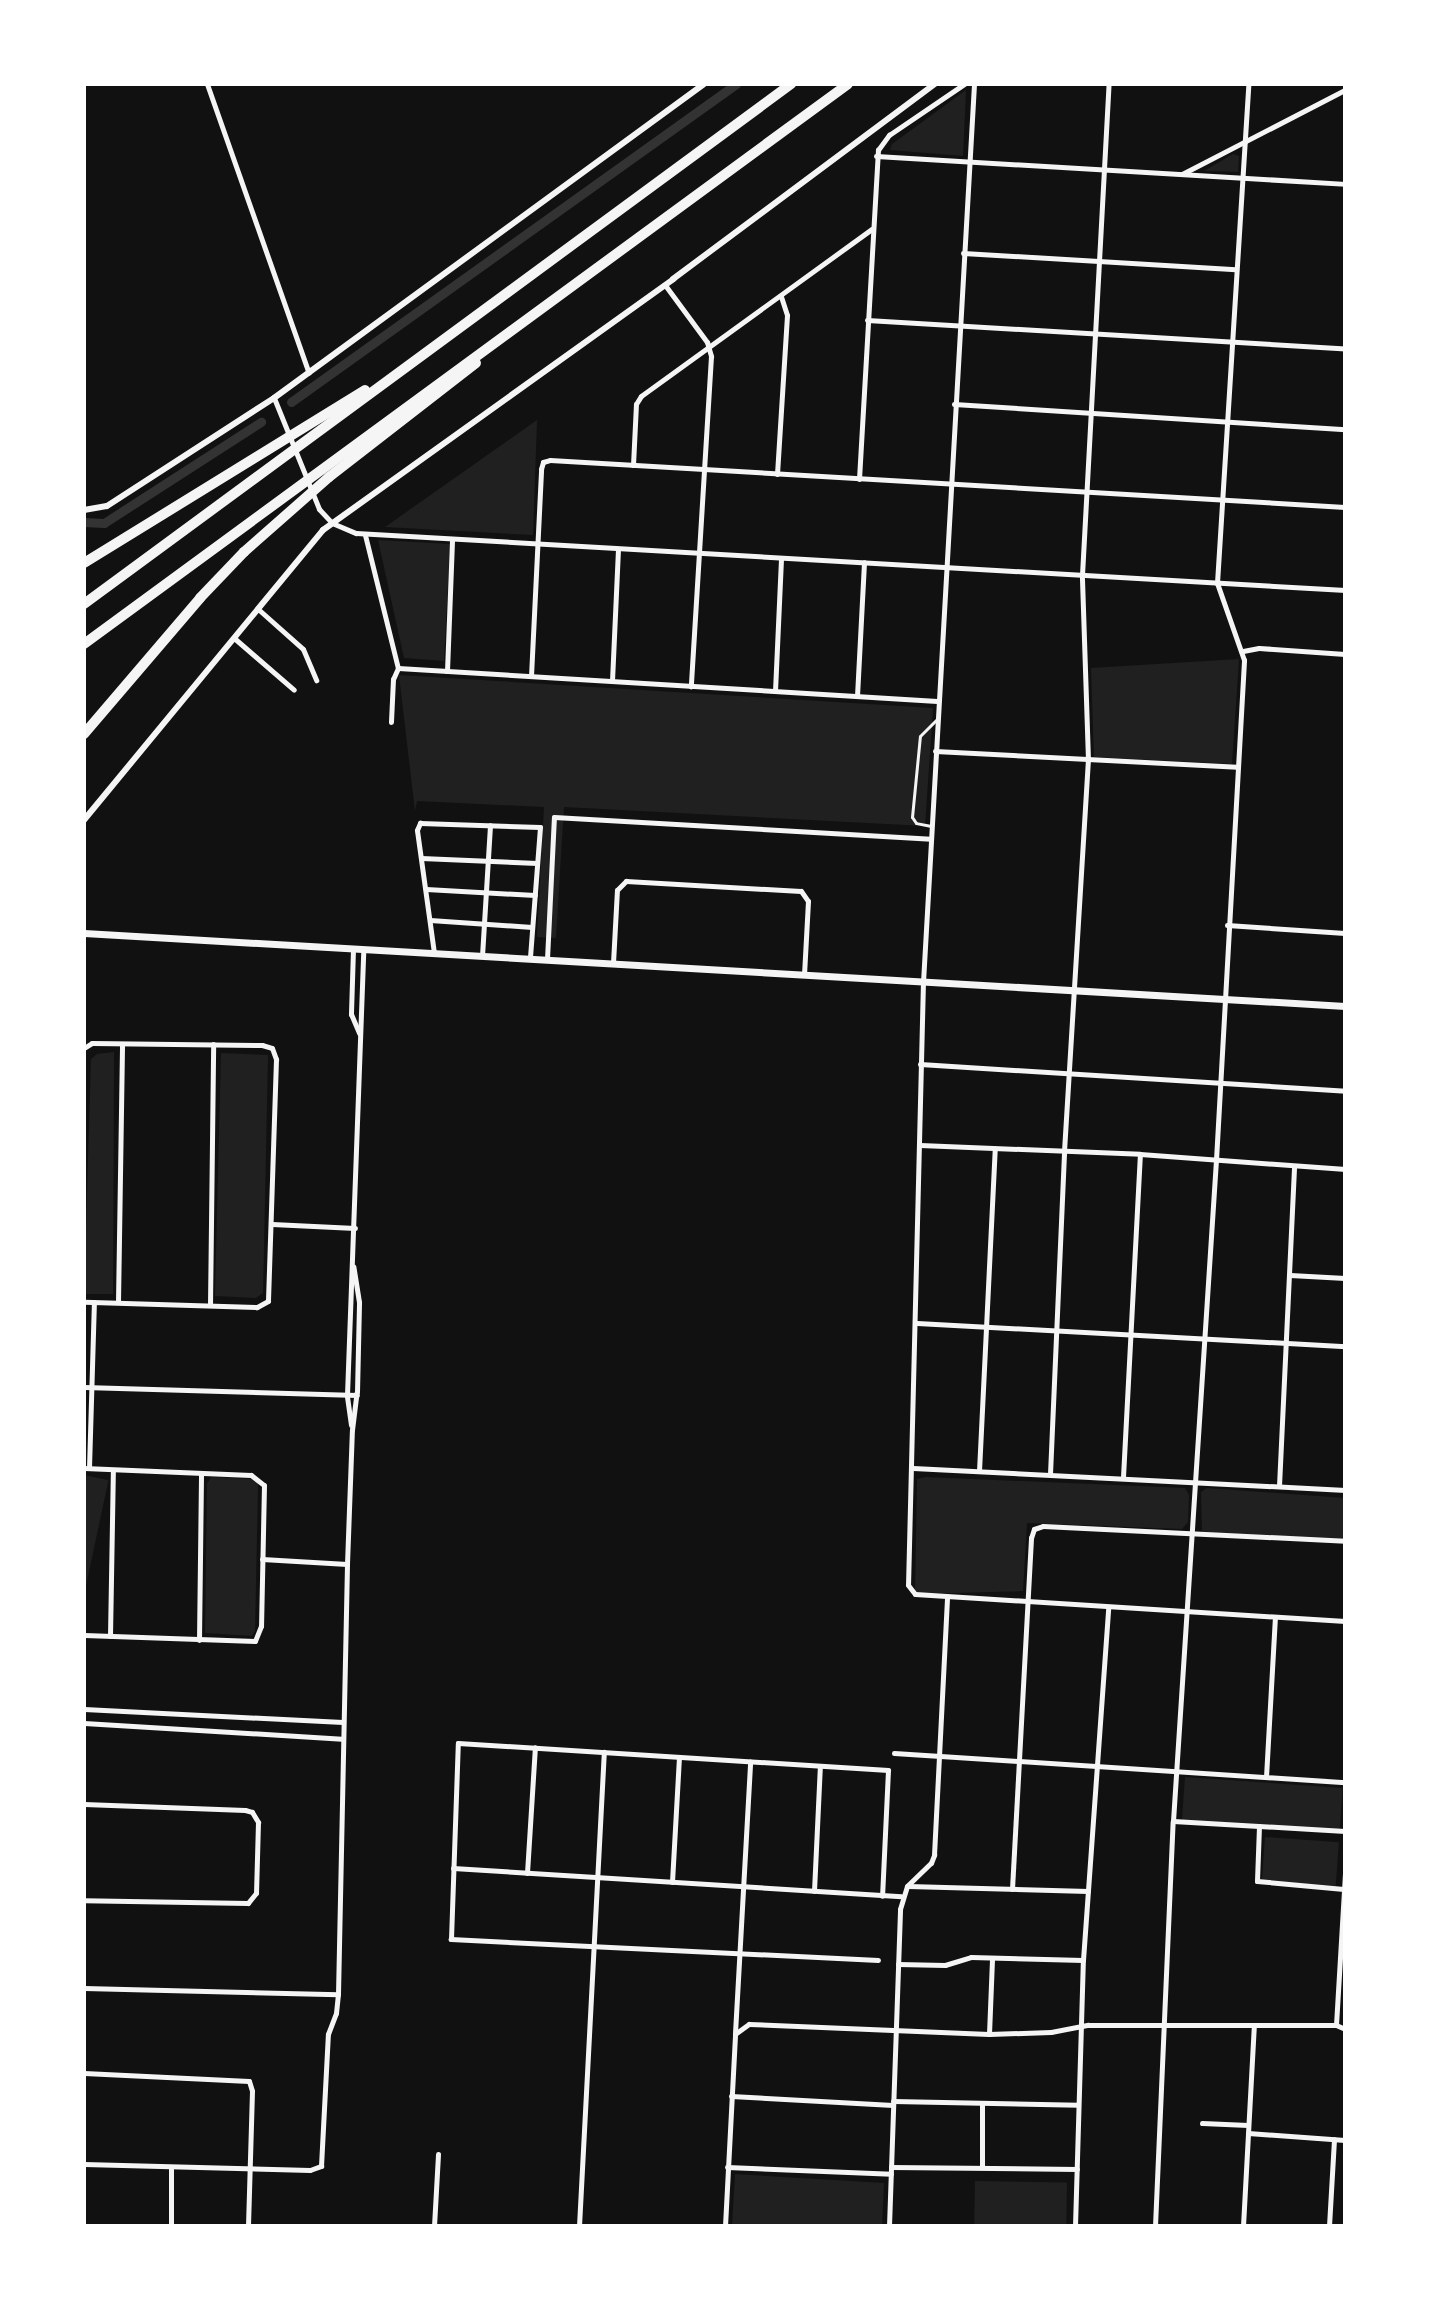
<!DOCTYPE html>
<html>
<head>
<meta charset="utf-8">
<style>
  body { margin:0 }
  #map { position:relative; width:1429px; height:2310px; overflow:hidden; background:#111; font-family:"Space Grotesk",sans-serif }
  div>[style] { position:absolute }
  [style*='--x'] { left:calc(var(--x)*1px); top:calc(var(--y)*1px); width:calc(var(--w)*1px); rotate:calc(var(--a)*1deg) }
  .green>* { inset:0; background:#202020; transform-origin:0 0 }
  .canal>* { height:9px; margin:-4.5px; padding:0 4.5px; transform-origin:4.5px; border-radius:4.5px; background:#333 }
  .service>* { height:3px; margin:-1.5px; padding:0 1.5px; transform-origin:1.5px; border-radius:1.5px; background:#f5f5f5 }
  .minor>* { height:5px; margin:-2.5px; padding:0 2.5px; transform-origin:2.5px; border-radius:2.5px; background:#f5f5f5 }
  .tertiary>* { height:6px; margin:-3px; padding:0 3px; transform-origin:3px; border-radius:3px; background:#f5f5f5 }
  .secondary>* { height:7px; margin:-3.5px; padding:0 3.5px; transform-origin:3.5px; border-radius:3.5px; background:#f5f5f5 }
  .motorway>* { height:10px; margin:-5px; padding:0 5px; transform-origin:5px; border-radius:5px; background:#f5f5f5 }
  span { translate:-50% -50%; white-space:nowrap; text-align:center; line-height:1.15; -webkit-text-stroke:6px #fff; paint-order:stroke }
  .frame { position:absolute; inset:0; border:86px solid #fff; pointer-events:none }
</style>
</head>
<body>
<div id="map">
  <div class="green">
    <div style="clip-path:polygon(966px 90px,963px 156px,890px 150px,892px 144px)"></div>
    <div style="clip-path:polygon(1233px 154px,1239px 156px,1238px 172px,1204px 171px)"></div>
    <div style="clip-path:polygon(537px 420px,533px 535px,385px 527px)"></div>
    <div style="clip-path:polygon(378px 540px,450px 544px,444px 661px,404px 658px)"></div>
    <div style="clip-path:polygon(1239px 659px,1232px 764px,1094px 757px,1091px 668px)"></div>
    <div style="clip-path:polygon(399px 675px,933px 708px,925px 826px,564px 807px,556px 938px,537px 937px,544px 807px,417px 801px,415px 811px)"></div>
    <div style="clip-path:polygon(114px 1052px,113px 1294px,84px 1294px,91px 1059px,97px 1054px)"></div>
    <div style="clip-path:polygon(221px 1053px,268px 1055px,263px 1293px,256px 1298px,215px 1296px)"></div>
    <div style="left:84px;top:1475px;width:25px;height:153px;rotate:12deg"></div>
    <div style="clip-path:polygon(211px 1477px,252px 1479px,258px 1484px,255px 1631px,252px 1636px,205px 1633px,207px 1484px)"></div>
    <div style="clip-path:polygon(926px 1477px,1185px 1488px,1189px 1495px,1188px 1522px,1182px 1529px,1027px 1523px,1023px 1591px,915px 1594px,917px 1479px)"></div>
    <div style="clip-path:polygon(1207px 1488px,1345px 1498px,1345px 1541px,1237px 1536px,1202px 1531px,1201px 1492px)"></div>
    <div style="left:1185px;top:1777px;width:158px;height:44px;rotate:4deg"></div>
    <div style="left:1265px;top:1837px;width:74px;height:44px;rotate:4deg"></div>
    <div style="clip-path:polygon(735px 2174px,884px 2183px,882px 2226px,732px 2226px)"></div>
    <div style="left:975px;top:2181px;width:92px;height:45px;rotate:1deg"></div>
  </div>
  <div class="canal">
    <div style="--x:291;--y:402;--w:547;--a:-35.55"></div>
    <div style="--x:84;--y:522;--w:20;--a:3"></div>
    <div style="--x:104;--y:523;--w:187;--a:-32.8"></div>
  </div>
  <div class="service">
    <div style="--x:931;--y:826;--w:15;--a:-169"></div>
    <div style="--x:916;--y:823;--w:7;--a:-124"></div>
    <div style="--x:912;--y:817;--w:81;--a:-84.4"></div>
    <div style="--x:920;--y:736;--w:23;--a:-45"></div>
  </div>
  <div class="minor">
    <div style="--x:207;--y:84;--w:306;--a:70.6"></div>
    <div style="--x:974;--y:84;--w:898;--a:93.25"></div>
    <div style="--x:923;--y:981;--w:604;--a:91.42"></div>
    <div style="--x:908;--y:1585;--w:11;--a:52"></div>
    <div style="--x:915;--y:1594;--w:431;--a:3.6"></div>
    <div style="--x:876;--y:156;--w:470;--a:3.4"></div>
    <div style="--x:1182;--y:174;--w:183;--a:-27.3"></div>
    <div style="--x:963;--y:253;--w:273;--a:3.4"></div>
    <div style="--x:665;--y:285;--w:71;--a:53.6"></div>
    <div style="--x:707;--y:342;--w:15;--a:74"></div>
    <div style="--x:711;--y:356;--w:331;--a:93.5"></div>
    <div style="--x:867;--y:320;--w:479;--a:3.4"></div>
    <div style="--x:274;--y:398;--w:120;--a:67.9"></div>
    <div style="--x:319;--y:509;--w:19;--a:47"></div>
    <div style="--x:332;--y:523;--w:26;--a:23"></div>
    <div style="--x:356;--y:533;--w:991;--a:3.3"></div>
    <div style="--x:954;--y:404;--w:392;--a:3.7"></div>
    <div style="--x:633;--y:465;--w:61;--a:-87.2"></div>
    <div style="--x:636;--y:404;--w:9;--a:-58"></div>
    <div style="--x:641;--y:396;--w:285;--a:-35.9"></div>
    <div style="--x:777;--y:474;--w:159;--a:-86.4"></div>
    <div style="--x:787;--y:315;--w:20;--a:-108"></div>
    <div style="--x:859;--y:479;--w:330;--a:-86.7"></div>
    <div style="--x:878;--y:150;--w:19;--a:-54"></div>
    <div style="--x:889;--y:135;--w:91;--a:-34.2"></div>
    <div style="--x:365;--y:535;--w:137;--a:76.1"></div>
    <div style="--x:398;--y:668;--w:12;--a:114"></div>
    <div style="--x:393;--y:679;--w:43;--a:92.7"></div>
    <div style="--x:258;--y:609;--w:60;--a:41.6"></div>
    <div style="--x:303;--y:649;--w:34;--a:67"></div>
    <div style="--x:234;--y:638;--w:79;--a:40.9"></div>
    <div style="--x:1243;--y:651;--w:16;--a:-11"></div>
    <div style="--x:1259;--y:648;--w:86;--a:4"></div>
    <div style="--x:398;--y:668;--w:540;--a:3.5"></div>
    <div style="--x:447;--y:671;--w:131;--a:-87.8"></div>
    <div style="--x:531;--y:676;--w:207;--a:-87.2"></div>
    <div style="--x:541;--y:469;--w:7;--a:-74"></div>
    <div style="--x:543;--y:462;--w:7;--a:-16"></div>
    <div style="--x:550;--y:460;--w:796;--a:3.38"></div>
    <div style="--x:612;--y:681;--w:132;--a:-87.4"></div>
    <div style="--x:775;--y:691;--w:133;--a:-87.4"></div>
    <div style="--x:857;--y:696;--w:134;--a:-87"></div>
    <div style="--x:935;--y:751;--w:302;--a:3"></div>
    <div style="--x:421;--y:858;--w:116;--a:2.5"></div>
    <div style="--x:426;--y:889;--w:109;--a:3.2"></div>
    <div style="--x:430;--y:920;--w:102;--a:3.9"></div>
    <div style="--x:1227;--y:925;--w:118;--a:3.9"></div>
    <div style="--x:353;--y:949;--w:65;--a:91.8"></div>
    <div style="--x:351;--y:1014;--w:21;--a:67"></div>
    <div style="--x:434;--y:953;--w:124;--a:-97.9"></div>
    <div style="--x:417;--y:830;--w:8;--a:-67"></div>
    <div style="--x:420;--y:823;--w:120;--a:1.9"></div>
    <div style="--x:540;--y:827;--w:131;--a:94.4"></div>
    <div style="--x:482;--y:956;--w:131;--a:-86.5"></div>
    <div style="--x:547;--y:959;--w:142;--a:-87.2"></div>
    <div style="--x:554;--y:817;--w:377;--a:3.3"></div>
    <div style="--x:613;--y:963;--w:73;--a:-86.9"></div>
    <div style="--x:617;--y:890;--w:13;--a:-45"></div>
    <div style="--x:626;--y:881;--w:175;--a:3.3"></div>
    <div style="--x:801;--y:891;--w:12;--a:55"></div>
    <div style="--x:808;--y:901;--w:73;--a:93.1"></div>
    <div style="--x:84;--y:1048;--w:9;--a:-32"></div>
    <div style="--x:92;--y:1043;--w:170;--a:0.7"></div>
    <div style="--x:262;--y:1045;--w:10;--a:17"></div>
    <div style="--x:272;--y:1048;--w:12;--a:70"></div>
    <div style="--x:276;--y:1059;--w:242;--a:91.9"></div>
    <div style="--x:268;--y:1301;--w:13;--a:151"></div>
    <div style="--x:257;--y:1307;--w:173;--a:-178.3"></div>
    <div style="--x:920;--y:1064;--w:426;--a:3.6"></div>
    <div style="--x:920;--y:1145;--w:220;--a:2.3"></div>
    <div style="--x:1140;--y:1154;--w:206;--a:4.2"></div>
    <div style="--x:272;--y:1224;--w:83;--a:2.8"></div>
    <div style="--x:1290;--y:1275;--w:55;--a:3.1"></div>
    <div style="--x:118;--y:1302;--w:258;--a:-89.1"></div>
    <div style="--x:210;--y:1305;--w:261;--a:-89.3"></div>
    <div style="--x:917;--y:1323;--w:429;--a:3.1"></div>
    <div style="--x:84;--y:1387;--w:273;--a:1.7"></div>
    <div style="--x:351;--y:1425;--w:30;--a:-98"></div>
    <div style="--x:347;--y:1395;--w:446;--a:-87.9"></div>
    <div style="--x:84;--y:1468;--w:167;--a:2.4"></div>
    <div style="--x:251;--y:1475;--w:16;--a:38"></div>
    <div style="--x:264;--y:1485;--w:141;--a:91.2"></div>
    <div style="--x:261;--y:1626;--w:16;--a:112"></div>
    <div style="--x:255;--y:1641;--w:171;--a:-178"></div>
    <div style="--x:89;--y:1468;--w:166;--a:-88.3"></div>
    <div style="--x:913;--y:1468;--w:433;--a:2.9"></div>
    <div style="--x:979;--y:1471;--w:323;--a:-87.2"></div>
    <div style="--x:1050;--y:1474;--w:323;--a:-87.5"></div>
    <div style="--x:1064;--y:1151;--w:392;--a:-86.5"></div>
    <div style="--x:1088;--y:760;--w:185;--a:-91.9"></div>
    <div style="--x:1082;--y:575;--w:492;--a:-86.9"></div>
    <div style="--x:1123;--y:1477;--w:323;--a:-87"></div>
    <div style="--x:1279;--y:1486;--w:320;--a:-87.3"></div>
    <div style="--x:262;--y:1559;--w:85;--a:3.4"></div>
    <div style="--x:110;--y:1636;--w:166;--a:-89"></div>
    <div style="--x:199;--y:1640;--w:166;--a:-89.3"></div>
    <div style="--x:84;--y:1709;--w:259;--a:2.9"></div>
    <div style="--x:84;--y:1723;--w:258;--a:3.5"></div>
    <div style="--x:894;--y:1753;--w:452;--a:3.7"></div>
    <div style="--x:1266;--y:1777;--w:160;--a:-86.8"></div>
    <div style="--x:84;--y:1804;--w:161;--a:2.1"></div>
    <div style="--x:245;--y:1810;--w:7;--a:16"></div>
    <div style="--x:252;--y:1812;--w:12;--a:59"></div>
    <div style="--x:258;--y:1822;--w:71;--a:91.6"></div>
    <div style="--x:256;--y:1893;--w:13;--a:129"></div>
    <div style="--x:248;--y:1903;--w:164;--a:-179"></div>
    <div style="--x:1173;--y:1821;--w:172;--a:3.3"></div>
    <div style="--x:1259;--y:1826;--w:55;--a:92.1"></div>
    <div style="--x:1257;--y:1881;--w:87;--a:5.3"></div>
    <div style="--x:453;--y:1868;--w:449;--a:3.6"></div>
    <div style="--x:527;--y:1873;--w:126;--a:-86.4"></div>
    <div style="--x:672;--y:1882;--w:125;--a:-86.8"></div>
    <div style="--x:908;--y:1886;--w:180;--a:1.6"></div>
    <div style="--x:1012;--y:1889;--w:352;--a:-86.9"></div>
    <div style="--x:1031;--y:1538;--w:9;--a:-72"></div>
    <div style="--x:1034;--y:1529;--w:9;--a:-18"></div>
    <div style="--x:1043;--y:1526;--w:302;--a:2.8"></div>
    <div style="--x:814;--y:1891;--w:125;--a:-87.3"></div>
    <div style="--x:878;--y:1960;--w:428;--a:-177.2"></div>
    <div style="--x:451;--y:1939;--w:196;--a:-88"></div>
    <div style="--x:458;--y:1743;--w:431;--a:3.6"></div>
    <div style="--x:888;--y:1770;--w:126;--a:92.7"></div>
    <div style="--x:898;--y:1964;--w:47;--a:1.2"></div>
    <div style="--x:945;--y:1965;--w:27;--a:-17"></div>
    <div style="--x:971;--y:1957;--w:112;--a:1.5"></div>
    <div style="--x:84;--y:1988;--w:254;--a:1.4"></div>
    <div style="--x:338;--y:1994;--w:430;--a:-88.8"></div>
    <div style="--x:347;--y:1564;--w:134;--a:-87.9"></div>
    <div style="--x:352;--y:1430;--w:38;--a:-83"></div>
    <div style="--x:357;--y:1392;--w:90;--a:-88.7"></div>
    <div style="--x:359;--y:1302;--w:36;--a:-99"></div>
    <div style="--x:1336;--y:2025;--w:153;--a:-86.6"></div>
    <div style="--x:735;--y:2033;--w:272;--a:-86.8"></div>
    <div style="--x:989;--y:2034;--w:76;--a:-87.7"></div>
    <div style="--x:84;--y:2073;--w:165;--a:2.8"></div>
    <div style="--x:249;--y:2081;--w:10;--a:73"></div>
    <div style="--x:252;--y:2091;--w:135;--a:91.7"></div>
    <div style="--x:731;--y:2096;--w:162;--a:3.2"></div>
    <div style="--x:893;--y:2101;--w:185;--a:1.2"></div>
    <div style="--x:1202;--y:2123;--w:46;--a:2.5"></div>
    <div style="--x:1248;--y:2133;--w:97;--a:4.1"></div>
    <div style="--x:84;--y:2164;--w:226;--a:1.5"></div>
    <div style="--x:310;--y:2170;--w:12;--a:-20"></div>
    <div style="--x:321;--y:2166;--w:132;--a:-87"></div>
    <div style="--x:328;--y:2034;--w:22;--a:-69"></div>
    <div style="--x:336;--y:2013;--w:19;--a:-84"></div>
    <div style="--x:727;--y:2167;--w:164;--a:2.4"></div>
    <div style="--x:891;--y:2167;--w:186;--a:0.6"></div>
    <div style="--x:982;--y:2167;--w:64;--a:-90"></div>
    <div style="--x:171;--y:2226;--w:59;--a:-90"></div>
    <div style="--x:434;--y:2226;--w:72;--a:-86.8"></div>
    <div style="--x:579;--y:2226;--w:475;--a:-87"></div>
    <div style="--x:725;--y:2226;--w:192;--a:-87"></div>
    <div style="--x:735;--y:2034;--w:17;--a:-36"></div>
    <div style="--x:749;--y:2024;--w:240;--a:2.4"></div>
    <div style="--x:989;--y:2034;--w:62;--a:-1.8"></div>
    <div style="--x:1051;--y:2032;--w:38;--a:-11"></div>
    <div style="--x:1088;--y:2025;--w:248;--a:0"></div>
    <div style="--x:1336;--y:2025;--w:10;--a:24"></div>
    <div style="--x:889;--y:2226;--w:317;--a:-88"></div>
    <div style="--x:900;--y:1909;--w:24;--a:-73"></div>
    <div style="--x:907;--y:1886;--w:33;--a:-44"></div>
    <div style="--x:931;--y:1863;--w:9;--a:-69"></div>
    <div style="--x:934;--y:1855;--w:259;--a:-87.1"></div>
    <div style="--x:1075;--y:2226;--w:266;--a:-88.3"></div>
    <div style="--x:1083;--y:1960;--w:354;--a:-85.9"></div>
    <div style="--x:1155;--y:2226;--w:405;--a:-87.5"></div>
    <div style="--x:1173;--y:1821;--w:662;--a:-86.28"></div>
    <div style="--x:1216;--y:1160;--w:501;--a:-86.79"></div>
    <div style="--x:1244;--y:660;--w:82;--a:-109.3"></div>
    <div style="--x:1217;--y:583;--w:500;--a:-86.4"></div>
    <div style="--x:1243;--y:2226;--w:201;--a:-86.9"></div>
    <div style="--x:1329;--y:2226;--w:87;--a:-86.7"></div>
  </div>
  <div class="tertiary">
    <div style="--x:84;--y:510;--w:23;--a:-10"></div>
    <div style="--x:107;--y:506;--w:199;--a:-32.9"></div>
    <div style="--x:274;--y:398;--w:532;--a:-36.14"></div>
    <div style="--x:84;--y:820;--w:376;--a:-50.5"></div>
    <div style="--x:323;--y:530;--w:431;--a:-35.6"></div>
    <div style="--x:673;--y:279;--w:327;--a:-36.7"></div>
  </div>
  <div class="secondary">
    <div style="--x:84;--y:933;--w:1263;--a:3.31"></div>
  </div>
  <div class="motorway">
    <div style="--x:84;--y:563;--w:330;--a:-31.6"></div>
    <div style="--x:84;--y:604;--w:878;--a:-36.33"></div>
    <div style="--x:84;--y:644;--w:947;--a:-36.24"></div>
    <div style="--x:84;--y:734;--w:179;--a:-49.5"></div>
    <div style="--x:200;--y:598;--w:64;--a:-46.3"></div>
    <div style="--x:244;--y:552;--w:113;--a:-41.4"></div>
    <div style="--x:329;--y:477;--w:186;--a:-37.8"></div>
  </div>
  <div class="frame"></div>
</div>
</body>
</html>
